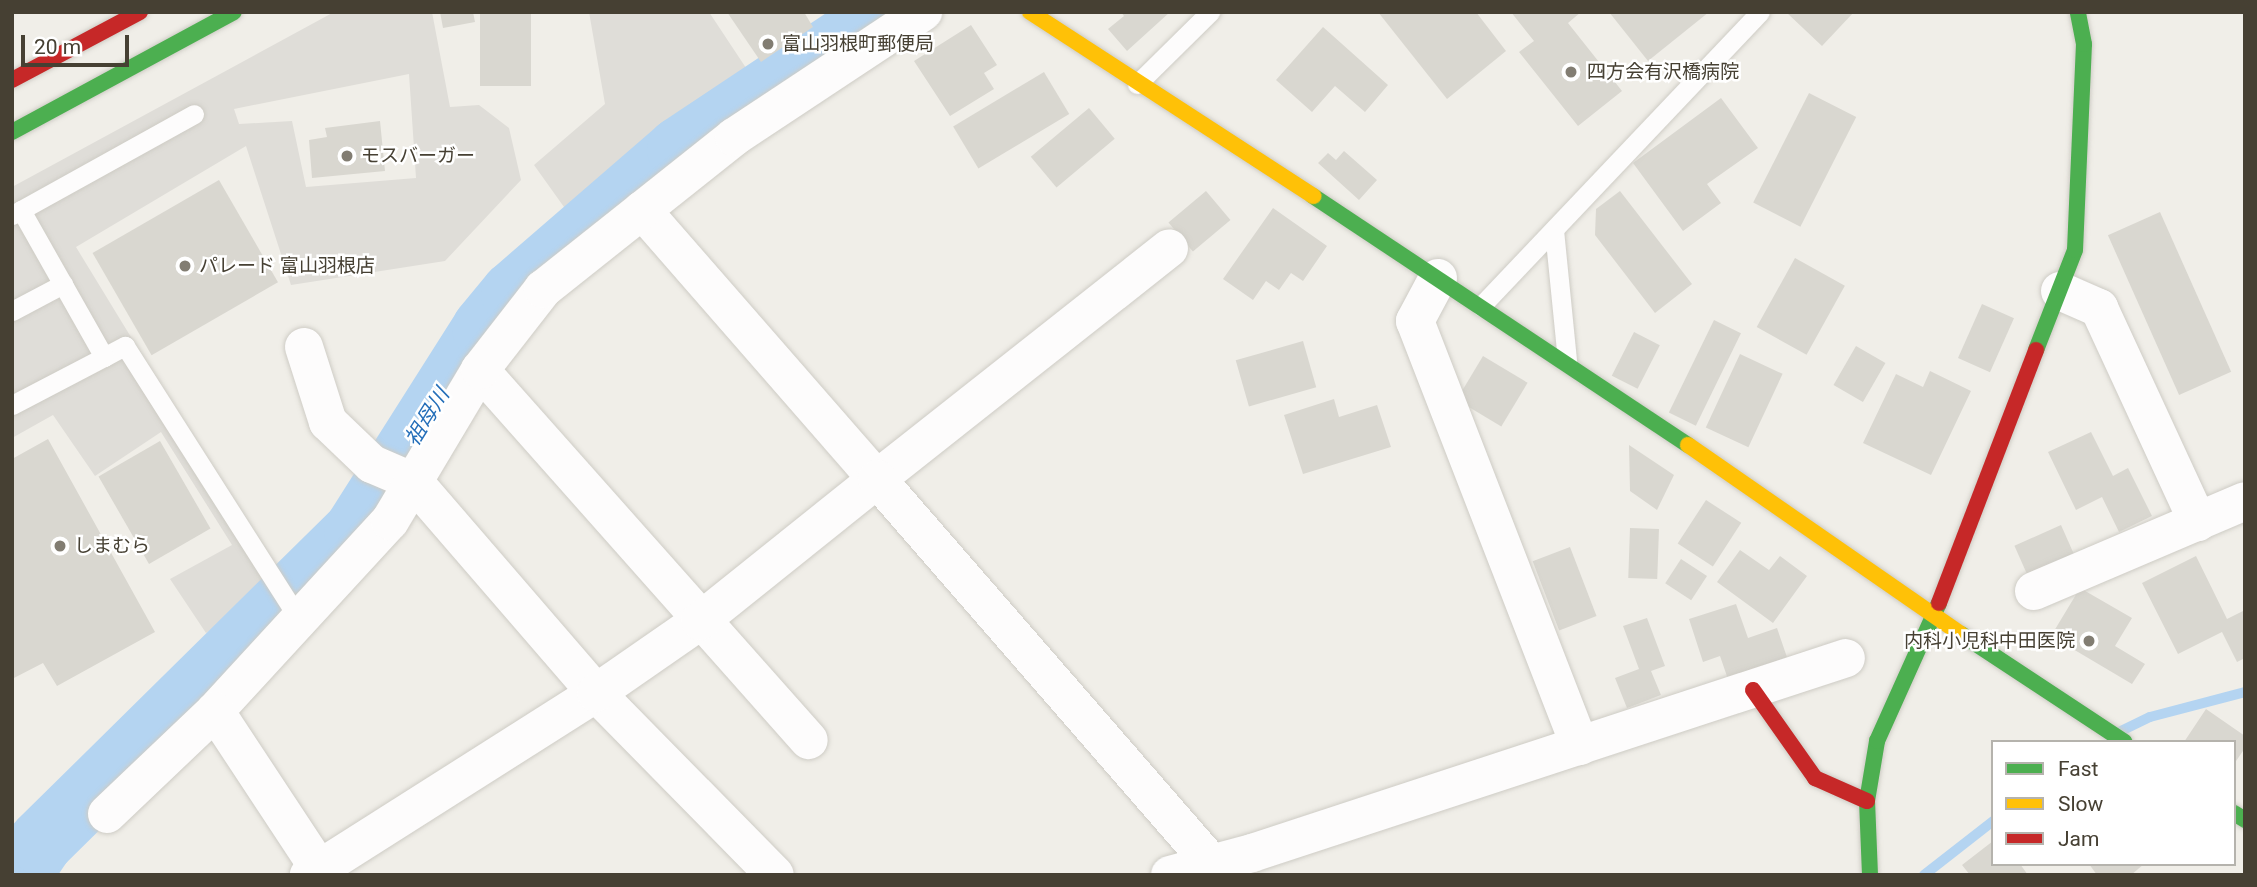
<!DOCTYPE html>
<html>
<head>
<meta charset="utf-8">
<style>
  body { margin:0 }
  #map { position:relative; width:2257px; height:887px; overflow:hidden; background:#f0eee8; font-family:Roboto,"Noto Sans JP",sans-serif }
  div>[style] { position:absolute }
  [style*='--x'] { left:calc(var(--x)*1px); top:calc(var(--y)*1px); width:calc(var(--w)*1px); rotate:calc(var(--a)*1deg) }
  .parking>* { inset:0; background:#dfddd8 }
  .stream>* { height:10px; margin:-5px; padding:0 5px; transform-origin:5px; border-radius:5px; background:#b4d4f1 }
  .river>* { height:65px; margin:-32.5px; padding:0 32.5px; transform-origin:32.5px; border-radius:32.5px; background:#b4d4f1 }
  .building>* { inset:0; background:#d9d7d0; transform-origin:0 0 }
  .roads { filter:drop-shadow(0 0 2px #ceccc5) drop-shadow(0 0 2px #ceccc5) }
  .lane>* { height:19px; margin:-9.5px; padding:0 9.5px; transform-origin:9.5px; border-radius:9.5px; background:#fdfcfc }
  .street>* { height:38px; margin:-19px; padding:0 19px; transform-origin:19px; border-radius:19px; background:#fdfcfc }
  .fast>* { height:16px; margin:-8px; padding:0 8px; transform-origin:8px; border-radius:8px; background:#4caf50 }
  .slow>* { height:16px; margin:-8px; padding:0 8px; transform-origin:8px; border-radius:8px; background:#ffc107 }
  .jam>* { height:16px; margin:-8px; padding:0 8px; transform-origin:8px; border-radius:8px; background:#c62828 }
  .dots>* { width:19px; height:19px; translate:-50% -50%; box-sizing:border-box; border:4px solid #fff; border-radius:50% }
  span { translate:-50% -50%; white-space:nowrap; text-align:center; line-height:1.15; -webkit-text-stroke:5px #fff; paint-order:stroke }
  .poi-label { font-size:19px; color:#464033 }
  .left { translate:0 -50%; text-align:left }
  .right { translate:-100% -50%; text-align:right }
  .water-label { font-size:21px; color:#256fb9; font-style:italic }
  .frame { position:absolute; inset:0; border:14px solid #464033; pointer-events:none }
  .legend { position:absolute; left:1991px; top:740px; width:245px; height:126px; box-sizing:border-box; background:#fff; border:2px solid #b5b3ad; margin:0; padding:9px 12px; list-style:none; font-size:21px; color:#464033 }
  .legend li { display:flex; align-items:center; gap:14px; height:35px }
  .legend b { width:35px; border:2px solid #b5b3ad }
  .scale { position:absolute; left:21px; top:35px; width:108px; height:32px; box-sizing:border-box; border:4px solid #464033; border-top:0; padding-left:9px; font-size:21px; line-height:24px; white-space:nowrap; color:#464033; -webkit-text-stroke:5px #fff; paint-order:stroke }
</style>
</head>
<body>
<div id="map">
  <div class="parking">
    <div style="clip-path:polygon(evenodd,334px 12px,432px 12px,450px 107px,479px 105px,509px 128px,521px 180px,445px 261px,291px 285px,246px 146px,76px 247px,281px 583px,206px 633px,170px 579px,232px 545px,161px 432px,95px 476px,53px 415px,12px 438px,12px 187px,334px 12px,409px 74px,416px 178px,306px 187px,292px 121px,239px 124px,234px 109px,409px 74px)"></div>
    <div style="clip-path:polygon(589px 12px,709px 12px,754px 80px,690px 124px,574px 221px,534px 165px,605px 104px)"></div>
  </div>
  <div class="stream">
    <div style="--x:2121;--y:731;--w:32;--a:-26"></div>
    <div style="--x:2150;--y:717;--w:98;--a:-14.7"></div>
    <div style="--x:1924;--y:875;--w:88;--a:-38"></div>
  </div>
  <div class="river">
    <div style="--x:18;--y:875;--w:40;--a:-56"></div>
    <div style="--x:40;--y:842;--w:444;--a:-44.6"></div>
    <div style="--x:356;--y:530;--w:239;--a:-57.6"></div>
    <div style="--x:484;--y:328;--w:45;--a:-50.4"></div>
    <div style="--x:513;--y:293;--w:220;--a:-40.9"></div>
    <div style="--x:679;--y:149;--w:247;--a:-33.6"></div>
  </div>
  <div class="building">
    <div style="clip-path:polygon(440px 12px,473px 12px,475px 22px,443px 28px)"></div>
    <div style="left:480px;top:12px;width:51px;height:74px"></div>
    <div style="clip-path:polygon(727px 12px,804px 12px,813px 27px,761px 62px)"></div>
    <div style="clip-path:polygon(1121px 12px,1170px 12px,1127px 51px,1108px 29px,1124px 16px)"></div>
    <div style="clip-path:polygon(1378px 12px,1476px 12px,1506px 51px,1447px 99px)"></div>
    <div style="clip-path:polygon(1511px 12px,1581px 12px,1568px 23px,1622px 91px,1578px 126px,1519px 52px,1534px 41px)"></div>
    <div style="clip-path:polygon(1609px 12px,1709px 12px,1648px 61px)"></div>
    <div style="clip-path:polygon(1786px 12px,1854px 12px,1822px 46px)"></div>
    <div style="clip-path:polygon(971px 25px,997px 65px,984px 73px,994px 89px,950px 116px,914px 61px)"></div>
    <div style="clip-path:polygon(1323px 27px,1388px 85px,1365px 112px,1335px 86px,1312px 112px,1276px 80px)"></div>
    <div style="left:1044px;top:72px;width:49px;height:106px;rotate:59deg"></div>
    <div style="left:1809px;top:93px;width:53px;height:123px;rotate:27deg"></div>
    <div style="clip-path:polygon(1721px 98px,1758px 148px,1707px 184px,1721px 203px,1683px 231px,1633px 163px)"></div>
    <div style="left:1089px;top:108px;width:40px;height:76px;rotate:50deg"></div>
    <div style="clip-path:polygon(380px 121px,385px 171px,312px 178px,309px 140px,327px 137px,325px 128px)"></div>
    <div style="clip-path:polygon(1344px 151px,1377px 180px,1359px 200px,1318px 163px,1328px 153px,1336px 160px)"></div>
    <div style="left:219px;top:180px;width:118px;height:146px;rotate:60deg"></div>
    <div style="left:1206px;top:191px;width:38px;height:49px;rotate:50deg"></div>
    <div style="clip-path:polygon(1620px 191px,1692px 284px,1655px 313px,1595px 235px,1596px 209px)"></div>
    <div style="clip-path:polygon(1273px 208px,1327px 246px,1303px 281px,1291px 273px,1279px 290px,1266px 281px,1253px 300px,1223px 279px)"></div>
    <div style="left:2160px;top:212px;width:175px;height:57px;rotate:66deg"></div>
    <div style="left:1795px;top:258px;width:57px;height:79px;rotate:29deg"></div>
    <div style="left:1982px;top:304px;width:35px;height:59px;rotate:24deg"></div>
    <div style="left:1714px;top:320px;width:30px;height:103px;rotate:26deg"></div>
    <div style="left:1634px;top:332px;width:29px;height:49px;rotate:27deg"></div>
    <div style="left:1303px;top:341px;width:48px;height:70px;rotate:74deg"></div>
    <div style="left:1856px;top:346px;width:34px;height:45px;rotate:30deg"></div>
    <div style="left:1740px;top:354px;width:47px;height:81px;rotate:25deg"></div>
    <div style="left:1483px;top:356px;width:52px;height:51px;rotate:31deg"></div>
    <div style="clip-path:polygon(1930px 371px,1971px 391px,1931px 475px,1863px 443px,1896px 374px,1923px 387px)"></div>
    <div style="clip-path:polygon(1334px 399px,1339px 417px,1377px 405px,1391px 447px,1303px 474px,1284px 415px)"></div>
    <div style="clip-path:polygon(2091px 432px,2113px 476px,2128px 468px,2152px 516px,2119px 532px,2102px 497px,2076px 510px,2048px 452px)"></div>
    <div style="clip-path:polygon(48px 439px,155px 632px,57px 686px,43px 663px,12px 679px,12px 459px)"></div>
    <div style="left:160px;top:441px;width:101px;height:71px;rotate:60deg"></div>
    <div style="clip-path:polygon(1629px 445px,1674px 475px,1657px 510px,1630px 491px)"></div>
    <div style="left:1706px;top:500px;width:42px;height:52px;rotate:33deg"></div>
    <div style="left:2061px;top:525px;width:36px;height:51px;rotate:66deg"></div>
    <div style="left:1630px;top:528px;width:29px;height:50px;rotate:2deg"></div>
    <div style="left:1570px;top:547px;width:74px;height:40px;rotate:69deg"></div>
    <div style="clip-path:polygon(1740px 550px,1769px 570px,1780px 556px,1807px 576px,1773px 623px,1717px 582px)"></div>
    <div style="clip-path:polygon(2196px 556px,2227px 619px,2245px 610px,2245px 658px,2237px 662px,2222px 632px,2178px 654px,2142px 583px)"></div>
    <div style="left:1681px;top:559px;width:31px;height:29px;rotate:33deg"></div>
    <div style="clip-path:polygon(2080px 588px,2132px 618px,2115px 646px,2145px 664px,2132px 684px,2051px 636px)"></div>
    <div style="clip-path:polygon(1736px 604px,1748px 638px,1777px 628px,1790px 666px,1730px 685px,1720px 656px,1703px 662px,1689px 619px)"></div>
    <div style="clip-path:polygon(1647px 618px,1665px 666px,1651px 671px,1661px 695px,1627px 708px,1615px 678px,1639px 669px,1623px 626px)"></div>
    <div style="clip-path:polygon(2206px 709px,2245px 736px,2245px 748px,2234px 764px,2234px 742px,2184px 742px)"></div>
    <div style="clip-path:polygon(1993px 841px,1993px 864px,2020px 864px,2028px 875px,1970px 875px,1962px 865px)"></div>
    <div style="clip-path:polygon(2089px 864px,2144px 864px,2131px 875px,2097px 875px)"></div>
  </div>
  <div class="roads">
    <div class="lane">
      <div style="--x:1137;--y:84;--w:103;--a:-44.6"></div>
      <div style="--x:12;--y:215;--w:208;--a:-29"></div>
      <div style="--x:1554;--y:230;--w:132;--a:84.3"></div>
      <div style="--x:1481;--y:306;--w:405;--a:-46.5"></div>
      <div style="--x:12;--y:311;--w:58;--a:-27.9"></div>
      <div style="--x:104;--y:357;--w:24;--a:-28"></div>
      <div style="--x:125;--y:346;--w:322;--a:57.5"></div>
      <div style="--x:12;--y:405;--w:104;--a:-27.6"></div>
      <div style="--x:104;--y:357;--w:169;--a:-119.5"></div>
    </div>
    <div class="street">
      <div style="--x:642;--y:210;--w:357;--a:48.9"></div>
      <div style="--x:877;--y:479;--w:372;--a:-38.3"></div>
      <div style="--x:1438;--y:278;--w:49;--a:118.1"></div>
      <div style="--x:1415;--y:321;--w:456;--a:68.8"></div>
      <div style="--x:2060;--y:291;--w:43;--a:23.6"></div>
      <div style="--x:2099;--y:308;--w:236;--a:65.2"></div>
      <div style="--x:304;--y:347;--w:79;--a:72.3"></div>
      <div style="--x:328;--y:422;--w:61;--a:43.7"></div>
      <div style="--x:372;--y:464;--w:46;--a:23.2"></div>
      <div style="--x:414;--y:482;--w:279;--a:49.2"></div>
      <div style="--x:596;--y:693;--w:255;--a:45.5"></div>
      <div style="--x:480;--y:370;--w:495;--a:48.4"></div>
      <div style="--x:2034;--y:591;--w:229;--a:-23.1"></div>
      <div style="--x:215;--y:711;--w:258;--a:-47.4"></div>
      <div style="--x:390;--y:521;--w:176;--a:-59.2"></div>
      <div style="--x:480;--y:370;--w:103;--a:-52.1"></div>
      <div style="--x:543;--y:289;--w:244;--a:-38.5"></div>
      <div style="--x:734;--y:137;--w:227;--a:-33.5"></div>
      <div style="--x:107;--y:814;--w:149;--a:-43.6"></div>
      <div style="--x:215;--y:711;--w:189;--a:56.6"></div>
      <div style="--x:319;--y:869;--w:12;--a:149"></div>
      <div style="--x:323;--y:875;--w:7;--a:-124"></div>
      <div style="--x:319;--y:869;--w:328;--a:-32.4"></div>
      <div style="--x:596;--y:693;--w:126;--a:-34.7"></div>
      <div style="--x:700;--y:621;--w:227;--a:-38.7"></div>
      <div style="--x:877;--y:479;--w:508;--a:48.99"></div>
      <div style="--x:1170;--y:875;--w:85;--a:-15"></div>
      <div style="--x:1252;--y:853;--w:625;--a:-18.17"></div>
    </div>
    <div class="fast">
      <div style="--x:12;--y:132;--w:252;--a:-28.4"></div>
      <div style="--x:1313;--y:196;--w:450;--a:33.6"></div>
      <div style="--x:2036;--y:350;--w:107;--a:-68.7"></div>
      <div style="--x:2075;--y:250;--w:206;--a:-87.5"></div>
      <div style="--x:2084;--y:44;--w:33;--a:-101"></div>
      <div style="--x:1961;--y:634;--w:196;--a:33.4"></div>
      <div style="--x:2234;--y:813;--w:13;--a:32"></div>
      <div style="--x:1870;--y:875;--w:74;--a:-92.3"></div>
      <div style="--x:1867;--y:801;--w:61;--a:-80.5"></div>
      <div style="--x:1877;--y:741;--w:151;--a:-65.8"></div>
    </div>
    <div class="slow">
      <div style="--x:1030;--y:12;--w:338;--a:33"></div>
      <div style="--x:1688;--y:445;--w:332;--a:34.7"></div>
    </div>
    <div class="jam">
      <div style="--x:12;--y:80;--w:145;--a:-28"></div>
      <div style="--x:1939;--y:603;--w:271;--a:-69"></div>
      <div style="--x:1753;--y:690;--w:108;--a:54.8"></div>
      <div style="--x:1815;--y:778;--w:57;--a:23.9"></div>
    </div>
  </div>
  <div class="dots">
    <div style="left:768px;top:44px;background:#827d72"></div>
    <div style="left:1571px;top:72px;background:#827d72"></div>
    <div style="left:347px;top:156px;background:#827d72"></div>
    <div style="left:185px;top:266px;background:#827d72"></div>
    <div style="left:60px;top:546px;background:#827d72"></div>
    <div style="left:2089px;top:641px;background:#827d72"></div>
  </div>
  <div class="poi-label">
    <span class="left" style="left:782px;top:44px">富山羽根町郵便局</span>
    <span class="left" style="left:1587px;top:72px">四方会有沢橋病院</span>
    <span class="left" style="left:361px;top:156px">モスバーガー</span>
    <span class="left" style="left:199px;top:266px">パレード 富山羽根店</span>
    <span class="left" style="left:74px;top:546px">しまむら</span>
    <span class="right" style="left:2075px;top:641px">内科小児科中田医院</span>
  </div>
  <div class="water-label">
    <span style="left:427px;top:417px;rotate:-58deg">祖母川</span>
  </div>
  <div class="frame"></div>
  <ul class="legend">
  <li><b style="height:9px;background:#4caf50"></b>Fast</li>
  <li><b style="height:9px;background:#ffc107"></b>Slow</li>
  <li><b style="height:9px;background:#c62828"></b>Jam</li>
  </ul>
  <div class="scale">20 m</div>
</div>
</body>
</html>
